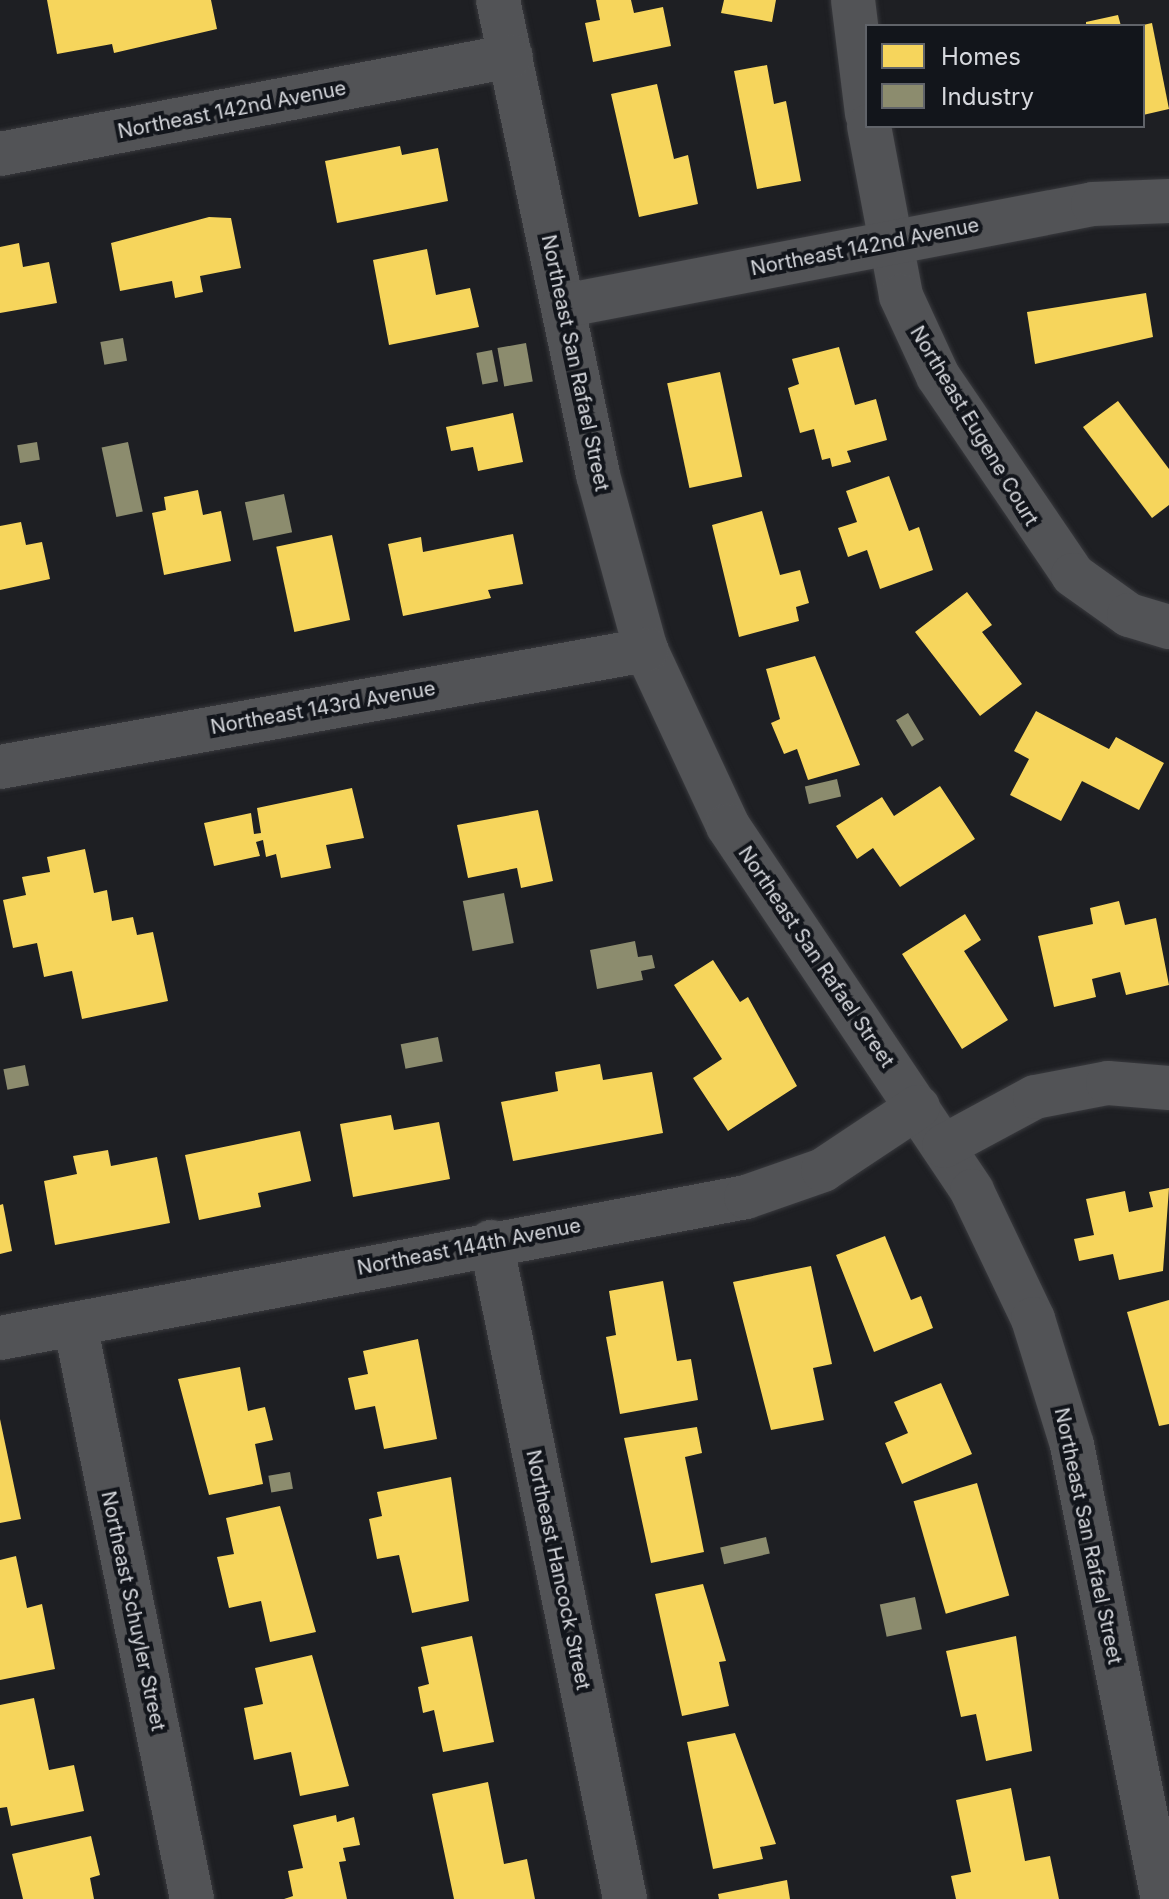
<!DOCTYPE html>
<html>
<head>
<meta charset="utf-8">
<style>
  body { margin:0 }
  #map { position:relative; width:1169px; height:1899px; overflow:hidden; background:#1e1f23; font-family:Inter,sans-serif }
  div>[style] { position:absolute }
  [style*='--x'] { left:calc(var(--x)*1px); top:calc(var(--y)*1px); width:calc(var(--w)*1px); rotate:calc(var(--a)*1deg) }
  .homes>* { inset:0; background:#f6d55c; transform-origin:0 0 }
  .industry>* { inset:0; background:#8c8c6e; transform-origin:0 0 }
  .roads { filter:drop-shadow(0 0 2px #393a3e) drop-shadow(0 0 2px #393a3e) }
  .minor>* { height:44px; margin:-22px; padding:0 22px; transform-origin:22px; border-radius:22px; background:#525356 }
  span { translate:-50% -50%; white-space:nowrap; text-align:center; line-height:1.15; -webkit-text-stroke:8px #12151b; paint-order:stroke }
  .street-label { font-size:20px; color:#d6d8dd }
  .legend { position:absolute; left:865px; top:24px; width:280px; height:104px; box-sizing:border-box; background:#12151b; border:2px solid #606369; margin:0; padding:10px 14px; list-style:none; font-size:24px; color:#d6d8dd }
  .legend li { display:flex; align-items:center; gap:16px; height:40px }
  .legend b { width:40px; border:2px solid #606369 }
</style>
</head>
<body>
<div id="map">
  <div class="homes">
    <div style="clip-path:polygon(47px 0,211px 0,217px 29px,114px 53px,112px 44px,57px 54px)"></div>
    <div style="clip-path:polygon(596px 0,631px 0,634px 13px,663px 7px,671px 46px,593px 62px,585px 23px,600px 20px)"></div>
    <div style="clip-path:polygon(724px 0,776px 0,772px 22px,721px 13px)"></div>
    <div style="clip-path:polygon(1118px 15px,1121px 26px,1086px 26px,1086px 22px)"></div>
    <div style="clip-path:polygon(1152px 23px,1169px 109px,1143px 115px,1143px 25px)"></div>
    <div style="clip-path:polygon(767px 65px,774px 104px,786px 101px,801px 181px,757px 189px,734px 71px)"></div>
    <div style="clip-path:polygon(657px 84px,674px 159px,688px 155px,698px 204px,639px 217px,611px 94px)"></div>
    <div style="clip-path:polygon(400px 146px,402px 155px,438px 148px,448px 201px,337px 223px,325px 161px)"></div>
    <div style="clip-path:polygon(209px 217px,231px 218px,241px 268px,200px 276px,203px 292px,175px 298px,172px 281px,120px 291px,111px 243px)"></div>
    <div style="clip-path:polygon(19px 243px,23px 267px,49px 262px,57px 303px,0 313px,0 247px)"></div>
    <div style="clip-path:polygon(427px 249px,436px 295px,470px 288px,479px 327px,389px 345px,373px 260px)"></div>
    <div style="clip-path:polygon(1146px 293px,1153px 337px,1035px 364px,1027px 312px)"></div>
    <div style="clip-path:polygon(839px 347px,855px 405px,876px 399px,887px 440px,847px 451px,851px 462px,832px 467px,830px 458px,822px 460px,814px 429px,800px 433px,788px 388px,799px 384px,792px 359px)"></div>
    <div style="left:720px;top:372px;width:107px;height:54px;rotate:78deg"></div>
    <div style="clip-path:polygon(1118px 401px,1169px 469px,1169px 505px,1152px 518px,1083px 427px)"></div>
    <div style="clip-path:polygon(513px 413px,523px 462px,478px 471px,473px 447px,451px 451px,446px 427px)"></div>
    <div style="clip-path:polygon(889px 476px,909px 531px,919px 527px,933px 570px,880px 589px,867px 550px,848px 557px,838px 528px,857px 522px,846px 491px)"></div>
    <div style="clip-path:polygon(198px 490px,203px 515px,221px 511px,231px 561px,164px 575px,152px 513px,166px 510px,164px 497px)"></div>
    <div style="clip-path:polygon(762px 511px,780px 575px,800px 570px,809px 603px,796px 607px,799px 621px,739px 637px,712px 525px)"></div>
    <div style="clip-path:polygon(21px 522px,26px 545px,42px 542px,50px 579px,0 590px,0 526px)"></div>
    <div style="clip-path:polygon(513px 534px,523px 584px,488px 590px,491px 598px,403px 616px,388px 544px,421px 537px,423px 552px)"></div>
    <div style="left:332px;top:535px;width:87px;height:57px;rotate:78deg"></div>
    <div style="clip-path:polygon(967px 592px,992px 625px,982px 632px,1022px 684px,980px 716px,915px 632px)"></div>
    <div style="clip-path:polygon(815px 656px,860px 765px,808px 780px,797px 749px,784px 754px,771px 723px,780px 719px,766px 669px)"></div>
    <div style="clip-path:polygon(1036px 711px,1109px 749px,1116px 737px,1164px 763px,1139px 810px,1082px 781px,1061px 821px,1010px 795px,1029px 759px,1014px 751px)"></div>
    <div style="clip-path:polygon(940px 786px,975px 839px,900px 887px,873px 848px,857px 859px,836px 826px,882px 797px,894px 816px)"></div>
    <div style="clip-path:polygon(352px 788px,364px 838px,326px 845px,331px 868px,281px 878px,276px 854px,266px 857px,263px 840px,256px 842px,260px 856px,214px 866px,204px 823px,251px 813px,254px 834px,261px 833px,257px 808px)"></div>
    <div style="clip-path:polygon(538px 810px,553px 881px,521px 888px,517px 868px,468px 878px,457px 825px)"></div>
    <div style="clip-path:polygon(85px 849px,94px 893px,107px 890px,112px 921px,133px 917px,137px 935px,153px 932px,168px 1001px,82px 1019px,72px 971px,44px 977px,37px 943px,13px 948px,3px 900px,26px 895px,22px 877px,50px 872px,47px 857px)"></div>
    <div style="clip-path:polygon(1119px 901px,1125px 925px,1156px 918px,1169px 985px,1126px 995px,1120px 972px,1092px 979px,1096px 997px,1054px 1007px,1038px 936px,1093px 924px,1090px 908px)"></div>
    <div style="clip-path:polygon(965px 914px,981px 940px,964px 951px,1008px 1020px,962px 1049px,902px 954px)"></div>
    <div style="clip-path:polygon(713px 960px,740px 1002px,748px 997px,797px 1086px,728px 1131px,693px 1078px,722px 1059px,674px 985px)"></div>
    <div style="clip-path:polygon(600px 1064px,603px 1080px,652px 1072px,663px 1133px,513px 1161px,501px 1102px,558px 1091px,555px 1072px)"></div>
    <div style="clip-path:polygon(391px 1115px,394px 1130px,439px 1122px,450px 1179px,353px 1197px,340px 1124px)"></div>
    <div style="clip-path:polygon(300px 1131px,311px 1181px,258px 1193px,261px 1207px,199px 1220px,185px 1155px)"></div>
    <div style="clip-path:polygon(108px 1150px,111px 1166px,157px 1157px,170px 1223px,55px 1245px,44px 1181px,77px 1174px,73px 1156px)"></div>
    <div style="clip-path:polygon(1169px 1188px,1163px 1271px,1119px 1280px,1113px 1254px,1079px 1261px,1074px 1239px,1094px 1235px,1086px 1199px,1125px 1191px,1129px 1212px,1153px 1207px,1149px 1192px)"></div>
    <div style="clip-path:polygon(3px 1204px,12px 1251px,0 1254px,0 1205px)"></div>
    <div style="clip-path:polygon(885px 1236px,911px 1300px,921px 1296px,933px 1328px,874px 1352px,836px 1255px)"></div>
    <div style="clip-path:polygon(811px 1266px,832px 1364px,813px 1368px,824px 1420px,771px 1430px,733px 1282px)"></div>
    <div style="clip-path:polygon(663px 1281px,677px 1361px,691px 1359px,698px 1400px,620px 1414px,606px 1337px,616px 1335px,609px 1291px)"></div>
    <div style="clip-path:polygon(1169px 1300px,1169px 1424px,1159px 1426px,1127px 1312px)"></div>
    <div style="clip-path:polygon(418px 1339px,437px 1439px,384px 1449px,375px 1406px,355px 1410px,348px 1378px,368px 1374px,363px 1351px)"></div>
    <div style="clip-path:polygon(240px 1367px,248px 1411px,265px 1407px,273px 1440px,255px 1444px,263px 1484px,209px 1495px,178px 1379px)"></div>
    <div style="clip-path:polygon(941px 1383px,972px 1454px,902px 1484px,885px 1443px,908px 1433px,894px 1402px)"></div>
    <div style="clip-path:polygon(0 1419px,21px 1519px,0 1523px)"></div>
    <div style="clip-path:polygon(697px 1427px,702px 1453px,685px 1457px,704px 1552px,651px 1563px,624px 1438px)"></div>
    <div style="clip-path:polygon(451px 1477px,469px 1601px,412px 1613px,399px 1555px,377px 1559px,369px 1519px,382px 1516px,377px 1492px)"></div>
    <div style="left:977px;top:1483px;width:117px;height:66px;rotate:74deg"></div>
    <div style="clip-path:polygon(280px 1506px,316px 1632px,270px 1642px,261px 1601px,229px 1608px,217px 1557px,234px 1554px,226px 1518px)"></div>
    <div style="clip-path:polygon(16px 1556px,27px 1608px,42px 1604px,55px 1669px,0 1680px,0 1560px)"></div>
    <div style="clip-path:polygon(703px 1584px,726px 1661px,719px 1662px,729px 1706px,682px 1716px,655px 1594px)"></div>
    <div style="clip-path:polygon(472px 1636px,494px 1742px,443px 1752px,434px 1710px,423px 1713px,418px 1687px,429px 1684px,421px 1647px)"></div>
    <div style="clip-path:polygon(1016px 1636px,1032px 1751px,986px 1761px,976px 1714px,961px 1717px,946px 1651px)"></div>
    <div style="clip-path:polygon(312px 1655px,349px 1786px,300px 1796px,291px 1752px,254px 1760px,244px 1708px,263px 1704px,255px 1668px)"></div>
    <div style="clip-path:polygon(34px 1698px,49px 1770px,74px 1765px,84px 1811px,11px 1826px,7px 1807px,0 1808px,0 1705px)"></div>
    <div style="clip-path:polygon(735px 1733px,776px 1844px,760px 1847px,763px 1859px,713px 1869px,687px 1742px)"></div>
    <div style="clip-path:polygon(488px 1782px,504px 1864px,527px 1859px,535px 1899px,454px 1899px,432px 1794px)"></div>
    <div style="clip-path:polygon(1011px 1788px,1025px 1861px,1050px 1856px,1059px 1899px,956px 1899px,951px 1876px,971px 1872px,956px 1800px)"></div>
    <div style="clip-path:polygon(336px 1815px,337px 1822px,354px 1817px,360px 1845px,343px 1848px,346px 1861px,339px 1862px,347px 1899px,284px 1899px,293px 1896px,288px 1871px,303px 1868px,293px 1825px)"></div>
    <div style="clip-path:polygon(91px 1836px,100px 1875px,90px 1878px,94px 1899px,23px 1899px,12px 1854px)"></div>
    <div style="clip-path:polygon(787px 1880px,790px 1899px,719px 1899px,718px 1894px)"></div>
  </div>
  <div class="industry">
    <div style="left:123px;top:338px;width:23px;height:23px;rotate:80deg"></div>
    <div style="left:526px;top:343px;width:39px;height:29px;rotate:80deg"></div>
    <div style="left:492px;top:350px;width:32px;height:16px;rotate:79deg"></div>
    <div style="left:37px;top:442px;width:18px;height:20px;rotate:81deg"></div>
    <div style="left:128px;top:442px;width:71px;height:27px;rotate:78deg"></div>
    <div style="left:284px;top:494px;width:39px;height:40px;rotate:78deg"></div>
    <div style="left:908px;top:713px;width:31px;height:14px;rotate:59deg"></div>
    <div style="left:837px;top:779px;width:18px;height:33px;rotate:77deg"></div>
    <div style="left:504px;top:893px;width:51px;height:42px;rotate:79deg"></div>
    <div style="clip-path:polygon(635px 941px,638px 957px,652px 955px,655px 968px,641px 971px,643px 980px,597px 989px,590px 950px)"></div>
    <div style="left:438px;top:1037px;width:25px;height:38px;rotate:79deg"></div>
    <div style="left:25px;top:1065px;width:21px;height:22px;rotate:79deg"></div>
    <div style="left:290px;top:1472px;width:17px;height:22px;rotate:80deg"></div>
    <div style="left:766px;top:1537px;width:17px;height:47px;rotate:77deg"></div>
    <div style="left:915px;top:1597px;width:33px;height:36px;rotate:78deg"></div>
  </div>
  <div class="roads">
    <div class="minor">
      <div style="--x:498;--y:0;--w:485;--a:78.1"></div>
      <div style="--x:598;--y:475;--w:181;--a:74.7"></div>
      <div style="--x:646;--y:650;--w:194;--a:65"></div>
      <div style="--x:728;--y:826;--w:439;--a:56.2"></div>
      <div style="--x:972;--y:1191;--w:142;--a:64.5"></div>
      <div style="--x:1033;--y:1319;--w:132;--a:72.8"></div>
      <div style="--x:1072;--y:1445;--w:463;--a:78.7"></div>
      <div style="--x:853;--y:0;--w:115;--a:83"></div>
      <div style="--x:869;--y:126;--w:173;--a:79.3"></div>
      <div style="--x:901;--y:296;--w:88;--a:65.2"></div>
      <div style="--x:938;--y:376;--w:240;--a:55.8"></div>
      <div style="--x:1073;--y:575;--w:69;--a:35.5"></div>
      <div style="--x:1129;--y:615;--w:42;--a:16.7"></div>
      <div style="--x:0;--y:154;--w:520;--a:-10.86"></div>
      <div style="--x:563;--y:306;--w:540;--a:-10.89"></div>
      <div style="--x:1093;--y:204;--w:76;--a:-2.3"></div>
      <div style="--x:0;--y:767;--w:657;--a:-10.27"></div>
      <div style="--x:944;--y:1146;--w:103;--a:-28.3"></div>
      <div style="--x:1035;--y:1097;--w:74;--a:-10.9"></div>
      <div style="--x:1108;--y:1083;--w:61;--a:4.7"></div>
      <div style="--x:491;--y:1242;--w:671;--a:78.47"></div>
      <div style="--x:75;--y:1324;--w:587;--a:78.5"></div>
      <div style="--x:0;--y:1338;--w:759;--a:-10.7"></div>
      <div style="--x:746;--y:1197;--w:82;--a:-19.3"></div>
      <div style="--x:823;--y:1170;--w:114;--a:-33.6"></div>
    </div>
  </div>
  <div class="street-label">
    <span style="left:232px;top:110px;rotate:-11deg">Northeast 142nd Avenue</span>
    <span style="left:865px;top:247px;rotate:-11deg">Northeast 142nd Avenue</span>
    <span style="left:575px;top:363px;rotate:78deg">Northeast San Rafael Street</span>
    <span style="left:974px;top:426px;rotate:59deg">Northeast Eugene Court</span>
    <span style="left:323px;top:708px;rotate:-10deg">Northeast 143rd Avenue</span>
    <span style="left:816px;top:957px;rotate:56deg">Northeast San Rafael Street</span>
    <span style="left:469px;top:1247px;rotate:-11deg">Northeast 144th Avenue</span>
    <span style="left:1088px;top:1536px;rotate:78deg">Northeast San Rafael Street</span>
    <span style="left:558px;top:1570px;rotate:78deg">Northeast Hancock Street</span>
    <span style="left:133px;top:1611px;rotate:78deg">Northeast Schuyler Street</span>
  </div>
  <ul class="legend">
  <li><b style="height:22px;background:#f6d55c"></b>Homes</li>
  <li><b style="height:22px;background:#8c8c6e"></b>Industry</li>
  </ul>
</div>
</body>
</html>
